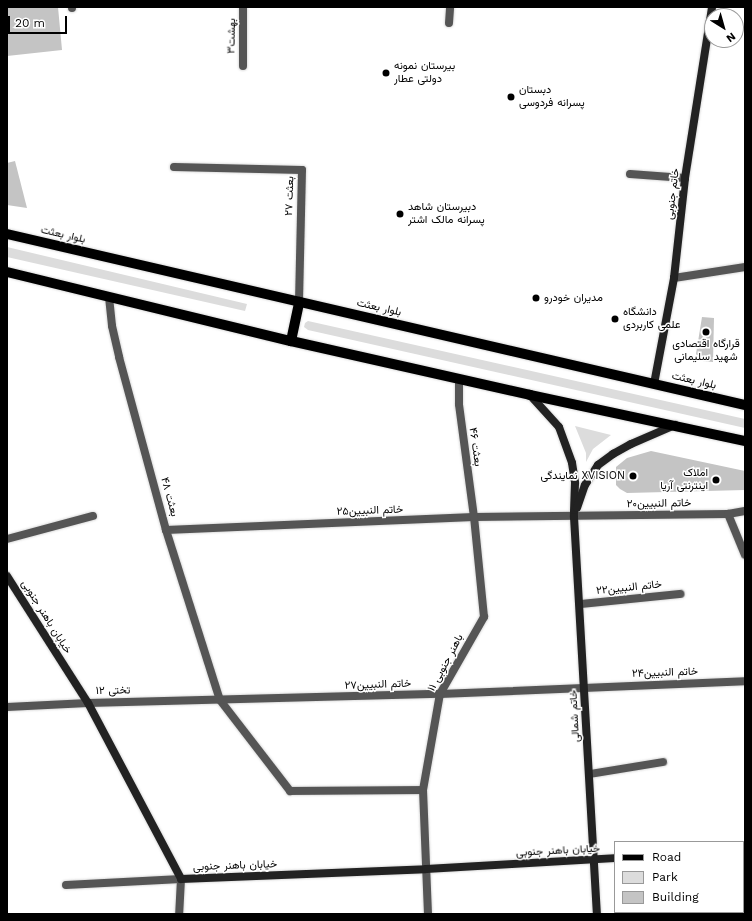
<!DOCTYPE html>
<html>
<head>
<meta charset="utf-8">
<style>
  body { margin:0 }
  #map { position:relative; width:752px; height:921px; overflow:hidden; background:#fff; font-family:"Work Sans",Vazirmatn,sans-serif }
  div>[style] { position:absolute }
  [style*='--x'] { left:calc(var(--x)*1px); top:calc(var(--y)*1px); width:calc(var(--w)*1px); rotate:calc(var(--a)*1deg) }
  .green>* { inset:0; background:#dcdcdc }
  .building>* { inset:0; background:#c4c4c4 }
  .roads { filter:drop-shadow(0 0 1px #dbdbdb) drop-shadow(0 0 1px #dbdbdb) }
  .street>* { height:8px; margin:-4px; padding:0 4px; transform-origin:4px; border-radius:4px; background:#555 }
  .secondary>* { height:8px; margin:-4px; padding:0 4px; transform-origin:4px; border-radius:4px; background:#222 }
  .primary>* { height:10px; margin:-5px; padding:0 5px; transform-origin:5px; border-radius:5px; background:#000 }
  .dots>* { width:11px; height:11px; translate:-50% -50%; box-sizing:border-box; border:2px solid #fff; border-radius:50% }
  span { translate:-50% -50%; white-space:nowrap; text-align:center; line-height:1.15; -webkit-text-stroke:3px #fff; paint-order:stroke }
  .street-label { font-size:11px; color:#000 }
  .poi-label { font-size:11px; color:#000 }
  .left { translate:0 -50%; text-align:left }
  .right { translate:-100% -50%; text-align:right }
  .frame { position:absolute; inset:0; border:8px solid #000; pointer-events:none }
  .legend { position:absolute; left:614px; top:841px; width:130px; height:72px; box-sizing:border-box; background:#fff; border:1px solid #999; margin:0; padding:5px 7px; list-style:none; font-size:12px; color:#000 }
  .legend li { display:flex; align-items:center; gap:8px; height:20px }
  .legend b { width:20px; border:1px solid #999 }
  .north { position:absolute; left:704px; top:8px; width:40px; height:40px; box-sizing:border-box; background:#fff; border:1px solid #999; border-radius:50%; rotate:143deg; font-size:11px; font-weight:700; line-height:16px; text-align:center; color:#000 }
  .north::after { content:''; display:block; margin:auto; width:14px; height:18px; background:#000; clip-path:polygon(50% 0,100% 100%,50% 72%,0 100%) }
  .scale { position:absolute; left:8px; top:16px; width:59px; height:18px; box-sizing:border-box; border:2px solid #000; border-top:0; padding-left:5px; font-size:12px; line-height:14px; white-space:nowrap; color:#000; -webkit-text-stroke:3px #fff; paint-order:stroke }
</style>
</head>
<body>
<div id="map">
  <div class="green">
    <div style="clip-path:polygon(7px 247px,247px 304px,245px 311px,7px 257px)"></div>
    <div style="clip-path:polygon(308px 321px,745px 419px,745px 428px,308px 330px,304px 327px,305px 323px)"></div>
    <div style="clip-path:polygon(575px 426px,611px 435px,593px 449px,586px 462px,586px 453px)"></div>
  </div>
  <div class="building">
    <div style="clip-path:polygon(7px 7px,58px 7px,62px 50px,7px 56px)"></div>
    <div style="clip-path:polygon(15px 161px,27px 208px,7px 205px,7px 163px)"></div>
    <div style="clip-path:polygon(702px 317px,714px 318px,713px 362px,702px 361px,696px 354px)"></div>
    <div style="clip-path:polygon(651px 451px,745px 471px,745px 490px,627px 493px,620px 489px,616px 485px,616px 467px,627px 458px)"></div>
  </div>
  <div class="roads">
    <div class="street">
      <div style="--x:72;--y:8;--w:1;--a:-90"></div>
      <div style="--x:449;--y:23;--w:16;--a:-86"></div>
      <div style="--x:243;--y:66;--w:59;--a:-90"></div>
      <div style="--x:174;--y:167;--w:128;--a:1.3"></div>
      <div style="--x:302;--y:170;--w:132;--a:91.3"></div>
      <div style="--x:630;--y:174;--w:55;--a:4.2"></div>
      <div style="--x:674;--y:278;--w:72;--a:-8.8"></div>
      <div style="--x:109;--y:297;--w:29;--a:84"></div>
      <div style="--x:112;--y:326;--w:32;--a:77"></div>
      <div style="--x:119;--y:357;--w:179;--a:74.8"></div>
      <div style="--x:166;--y:530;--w:178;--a:72.4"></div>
      <div style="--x:220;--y:700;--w:115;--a:52.4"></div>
      <div style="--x:290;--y:791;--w:133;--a:-0.4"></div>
      <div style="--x:728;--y:514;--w:44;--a:67.5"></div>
      <div style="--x:166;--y:530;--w:308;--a:-2.4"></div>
      <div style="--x:474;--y:517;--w:254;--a:-0.7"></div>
      <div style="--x:728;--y:514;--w:17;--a:-10"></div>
      <div style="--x:7;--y:539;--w:89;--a:-15"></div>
      <div style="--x:580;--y:604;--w:101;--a:-5.7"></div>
      <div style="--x:7;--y:707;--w:81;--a:-2.8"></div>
      <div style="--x:88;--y:703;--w:352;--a:-1.5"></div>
      <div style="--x:440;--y:694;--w:305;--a:-2.4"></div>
      <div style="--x:590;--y:774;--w:74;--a:-9.3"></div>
      <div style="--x:66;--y:885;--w:115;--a:-3"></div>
      <div style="--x:181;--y:879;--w:35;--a:93"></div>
      <div style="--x:428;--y:914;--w:124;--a:-92.3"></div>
      <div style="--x:423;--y:790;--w:97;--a:-80"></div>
      <div style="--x:440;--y:694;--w:89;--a:-60.3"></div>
      <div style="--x:484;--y:617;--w:100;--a:-95.7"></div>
      <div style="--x:474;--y:517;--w:114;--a:-97.6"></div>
      <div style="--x:459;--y:404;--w:25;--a:-90"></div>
    </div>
    <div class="secondary">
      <div style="--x:654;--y:384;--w:108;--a:-79.3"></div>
      <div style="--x:674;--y:278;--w:101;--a:-83.7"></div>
      <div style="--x:685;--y:178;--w:173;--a:-81"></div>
      <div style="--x:530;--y:395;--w:43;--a:47.8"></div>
      <div style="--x:559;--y:427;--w:38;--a:70"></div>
      <div style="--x:572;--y:463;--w:20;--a:81"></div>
      <div style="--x:575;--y:483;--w:34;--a:92"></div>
      <div style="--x:574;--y:517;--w:398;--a:86.7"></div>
      <div style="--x:577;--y:508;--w:24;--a:-71"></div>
      <div style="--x:585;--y:485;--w:24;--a:-57"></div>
      <div style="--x:598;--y:465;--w:19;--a:-36"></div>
      <div style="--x:613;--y:454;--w:21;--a:-29"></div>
      <div style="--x:631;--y:444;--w:48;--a:-23.4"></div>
      <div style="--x:7;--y:576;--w:151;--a:57.5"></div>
      <div style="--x:88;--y:703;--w:199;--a:62.1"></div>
      <div style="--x:181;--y:879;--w:245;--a:-2.3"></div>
      <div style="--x:426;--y:869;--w:189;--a:-3.3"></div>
      <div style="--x:743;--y:851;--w:2;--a:0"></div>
    </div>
    <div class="primary">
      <div style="--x:7;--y:234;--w:758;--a:13.05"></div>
      <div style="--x:7;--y:272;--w:292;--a:13.7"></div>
      <div style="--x:291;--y:341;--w:245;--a:12.7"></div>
      <div style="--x:530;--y:395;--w:220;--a:12.1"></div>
      <div style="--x:291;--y:341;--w:40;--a:-78"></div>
    </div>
  </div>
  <div class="dots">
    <div style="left:386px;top:73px;background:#000"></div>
    <div style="left:511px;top:97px;background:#000"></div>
    <div style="left:400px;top:214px;background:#000"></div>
    <div style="left:536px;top:298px;background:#000"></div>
    <div style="left:615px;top:319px;background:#000"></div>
    <div style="left:706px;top:332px;background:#000"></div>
    <div style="left:633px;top:476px;background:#000"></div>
    <div style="left:716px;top:480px;background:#000"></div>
  </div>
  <div class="street-label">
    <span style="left:232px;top:36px;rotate:-89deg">بهشت۳</span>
    <span style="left:673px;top:194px;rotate:-83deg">خاتم جنوبی</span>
    <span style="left:290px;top:196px;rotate:-88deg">بعثت ۲۷</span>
    <span style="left:63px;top:235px;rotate:13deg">بلوار بعثت</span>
    <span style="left:379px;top:308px;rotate:13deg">بلوار بعثت</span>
    <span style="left:694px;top:381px;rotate:13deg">بلوار بعثت</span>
    <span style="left:475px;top:447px;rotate:82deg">بعثت ۴۶</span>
    <span style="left:169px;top:497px;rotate:75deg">بعثت ۴۸</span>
    <span style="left:659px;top:504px;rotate:-1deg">خاتم النبیین۲۰</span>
    <span style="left:370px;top:511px;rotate:-2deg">خاتم النبیین۲۵</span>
    <span style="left:629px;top:588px;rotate:-6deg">خاتم النبیین۲۲</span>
    <span style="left:46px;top:617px;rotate:58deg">خیابان باهنر جنوبی</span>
    <span style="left:446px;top:663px;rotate:-62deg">باهنر جنوبی ۱۱</span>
    <span style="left:665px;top:673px;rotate:-2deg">خاتم النبیین۲۴</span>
    <span style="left:378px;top:685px;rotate:-2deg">خاتم النبیین۲۷</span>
    <span style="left:113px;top:691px;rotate:-1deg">تختی ۱۲</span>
    <span style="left:575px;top:716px;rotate:-93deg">خاتم شمالی</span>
    <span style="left:558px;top:851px;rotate:-3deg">خیابان باهنر جنوبی</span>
    <span style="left:235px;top:866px;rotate:-2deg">خیابان باهنر جنوبی</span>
  </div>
  <div class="poi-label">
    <span class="left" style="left:394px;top:73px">بیرستان نمونه<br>دولتی عطار</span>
    <span class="left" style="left:519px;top:97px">دبستان<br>پسرانه فردوسی</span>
    <span class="left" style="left:408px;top:214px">دبیرستان شاهد<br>پسرانه مالک اشتر</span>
    <span class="left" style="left:544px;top:298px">مدیران خودرو</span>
    <span class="left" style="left:623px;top:319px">دانشگاه<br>علمی کاربردی</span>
    <span style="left:706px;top:351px">قرارگاه اقتصادی<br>شهید سلیمانی</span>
    <span class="right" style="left:708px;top:480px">املاک<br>اینترنتی آریا</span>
    <span class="right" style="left:625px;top:476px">نمایندگی XVISION</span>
  </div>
  <div class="frame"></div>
  <ul class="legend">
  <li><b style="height:5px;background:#000"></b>Road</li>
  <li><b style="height:11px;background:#dcdcdc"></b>Park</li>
  <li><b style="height:11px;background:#c4c4c4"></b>Building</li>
  </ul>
  <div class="north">N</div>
  <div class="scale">20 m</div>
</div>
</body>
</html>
